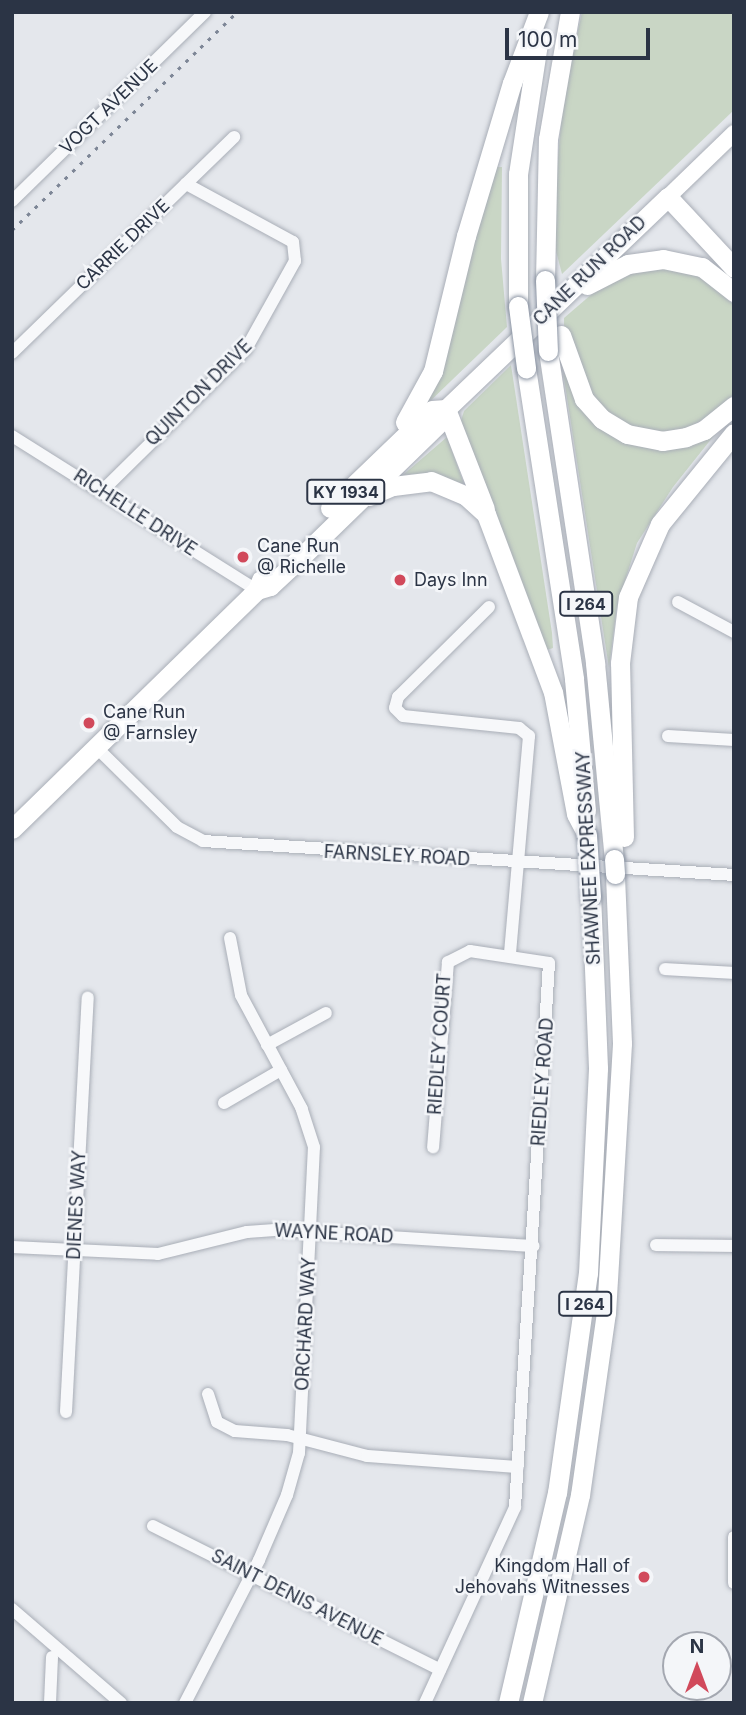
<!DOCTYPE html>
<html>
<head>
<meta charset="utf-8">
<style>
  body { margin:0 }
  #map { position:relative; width:746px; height:1715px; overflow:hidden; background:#e4e7ec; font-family:Inter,sans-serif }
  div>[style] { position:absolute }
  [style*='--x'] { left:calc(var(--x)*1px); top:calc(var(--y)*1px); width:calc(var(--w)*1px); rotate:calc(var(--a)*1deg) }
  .green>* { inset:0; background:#c9d6c5 }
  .roads { filter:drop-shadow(0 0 2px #a9aeb7) drop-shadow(0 0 2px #a9aeb7) }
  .minor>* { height:12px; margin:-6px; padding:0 6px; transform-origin:6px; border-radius:6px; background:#f7f8fa }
  .major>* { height:16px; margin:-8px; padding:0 8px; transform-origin:8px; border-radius:8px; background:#fff }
  .highway>* { height:19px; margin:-9.5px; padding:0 9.5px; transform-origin:9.5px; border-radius:9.5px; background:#fff }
  .rail>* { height:2.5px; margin-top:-1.25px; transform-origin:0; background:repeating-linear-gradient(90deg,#7d8696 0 3.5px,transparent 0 10.5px) }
  .bridges { filter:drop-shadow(0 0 2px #8b94a3) drop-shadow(0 0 2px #8b94a3) }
  .highway-bridge>* { height:19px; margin:-9.5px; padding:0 9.5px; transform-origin:9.5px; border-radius:9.5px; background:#fff }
  .dots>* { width:19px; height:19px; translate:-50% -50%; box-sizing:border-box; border:4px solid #f4f6f9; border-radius:50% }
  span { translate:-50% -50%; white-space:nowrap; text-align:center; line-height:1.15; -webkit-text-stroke:5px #f4f6f9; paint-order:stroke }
  .shield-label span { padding:2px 5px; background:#f4f6f9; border:2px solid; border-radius:5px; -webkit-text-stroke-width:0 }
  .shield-label { font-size:16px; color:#2b3445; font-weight:700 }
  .street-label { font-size:18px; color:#2b3445 }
  .poi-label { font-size:18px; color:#2b3445 }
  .left { translate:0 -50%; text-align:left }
  .right { translate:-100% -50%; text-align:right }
  .frame { position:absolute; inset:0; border:14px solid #2b3445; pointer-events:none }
  .north { position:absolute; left:662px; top:1631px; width:70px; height:70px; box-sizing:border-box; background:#f4f6f9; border:2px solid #a4a8b1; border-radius:50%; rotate:0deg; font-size:19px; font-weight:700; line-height:28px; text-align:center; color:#2b3445 }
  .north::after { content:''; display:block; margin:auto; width:24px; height:32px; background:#d1495b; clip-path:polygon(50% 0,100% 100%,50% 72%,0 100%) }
  .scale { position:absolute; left:505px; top:28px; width:145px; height:32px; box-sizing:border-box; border:4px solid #2b3445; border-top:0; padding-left:9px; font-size:21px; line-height:24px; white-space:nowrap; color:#2b3445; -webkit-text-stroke:5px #f4f6f9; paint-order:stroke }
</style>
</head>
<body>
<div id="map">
  <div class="green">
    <div style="clip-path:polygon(582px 12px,734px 12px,734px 110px,562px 274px,556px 251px,556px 181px,563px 101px)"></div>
    <div style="clip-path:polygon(492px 167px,502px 167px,501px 259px,507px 327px,424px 407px)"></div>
    <div style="clip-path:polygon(644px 266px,697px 272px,734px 305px,734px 393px,724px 406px,684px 431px,636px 432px,594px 404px,564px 333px,564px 318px,607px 281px)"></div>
    <div style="clip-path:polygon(511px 365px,552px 633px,553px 648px,547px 650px,460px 424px,464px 411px)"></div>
    <div style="clip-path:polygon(563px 372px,612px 434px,716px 433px,673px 487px,637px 543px,617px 606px,609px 668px)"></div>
    <div style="clip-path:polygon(447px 437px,464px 484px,429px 473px,403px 475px)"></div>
  </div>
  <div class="roads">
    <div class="minor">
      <div style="--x:12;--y:201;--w:270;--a:-44.4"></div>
      <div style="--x:12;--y:353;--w:310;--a:-44.2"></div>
      <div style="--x:12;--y:436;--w:289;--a:32.2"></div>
      <div style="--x:102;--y:491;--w:202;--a:-44.6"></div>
      <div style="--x:246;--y:349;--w:101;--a:-60.9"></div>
      <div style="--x:295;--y:261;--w:19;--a:-96"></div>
      <div style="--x:293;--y:242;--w:122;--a:-151.5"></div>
      <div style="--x:678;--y:602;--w:64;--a:28.2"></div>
      <div style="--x:489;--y:607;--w:128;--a:135.3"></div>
      <div style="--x:398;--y:697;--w:11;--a:105"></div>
      <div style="--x:395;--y:708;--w:11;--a:45"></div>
      <div style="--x:403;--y:716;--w:117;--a:5.9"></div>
      <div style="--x:519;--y:728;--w:13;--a:39"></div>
      <div style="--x:529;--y:736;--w:220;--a:95"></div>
      <div style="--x:668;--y:736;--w:66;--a:3.5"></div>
      <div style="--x:97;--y:748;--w:112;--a:44.6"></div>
      <div style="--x:177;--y:827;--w:30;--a:28"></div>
      <div style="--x:203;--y:841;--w:532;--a:3.66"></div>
      <div style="--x:665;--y:969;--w:69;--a:3.3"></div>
      <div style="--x:267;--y:1045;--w:67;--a:-28.5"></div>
      <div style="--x:224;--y:1103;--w:66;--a:-30.1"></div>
      <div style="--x:656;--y:1245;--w:78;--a:0.7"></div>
      <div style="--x:12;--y:1247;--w:146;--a:2.7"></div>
      <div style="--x:158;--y:1254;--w:92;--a:-13.9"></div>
      <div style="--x:247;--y:1232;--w:31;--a:-4"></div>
      <div style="--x:278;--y:1230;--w:256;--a:3.6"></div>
      <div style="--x:208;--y:1394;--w:29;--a:72"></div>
      <div style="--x:217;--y:1422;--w:20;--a:27"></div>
      <div style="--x:235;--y:1431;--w:52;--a:4.4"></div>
      <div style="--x:287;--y:1435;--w:83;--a:14.7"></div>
      <div style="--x:367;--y:1456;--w:151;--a:4.2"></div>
      <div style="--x:66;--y:1412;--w:415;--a:-87"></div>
      <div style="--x:153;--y:1526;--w:321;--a:26.6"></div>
      <div style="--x:734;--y:1537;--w:46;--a:90"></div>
      <div style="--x:12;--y:1609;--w:144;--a:40.8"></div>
      <div style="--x:50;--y:1703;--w:46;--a:-87.5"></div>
      <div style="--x:185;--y:1703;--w:161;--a:-62.6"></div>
      <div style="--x:259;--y:1560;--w:71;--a:-66.7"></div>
      <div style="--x:287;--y:1495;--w:44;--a:-74.1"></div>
      <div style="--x:299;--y:1453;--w:306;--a:-87.2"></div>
      <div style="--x:314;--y:1147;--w:40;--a:-108"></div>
      <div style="--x:302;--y:1109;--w:129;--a:-118.2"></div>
      <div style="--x:241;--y:995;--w:58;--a:-100.9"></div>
      <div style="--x:425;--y:1703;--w:216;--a:-65.3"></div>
      <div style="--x:515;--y:1507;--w:545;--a:-86.42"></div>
      <div style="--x:549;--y:963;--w:80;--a:-171.4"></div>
      <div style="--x:470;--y:951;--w:25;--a:153"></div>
      <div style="--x:448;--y:962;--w:186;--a:94.6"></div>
    </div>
    <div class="major">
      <div style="--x:668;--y:197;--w:92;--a:-44.1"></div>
    </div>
    <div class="highway">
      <div style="--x:545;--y:280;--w:141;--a:-88.8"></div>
      <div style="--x:548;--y:139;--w:129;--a:-80.2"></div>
      <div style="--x:587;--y:285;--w:46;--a:-27.1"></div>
      <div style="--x:628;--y:264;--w:35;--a:-8"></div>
      <div style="--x:663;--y:259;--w:40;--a:12"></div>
      <div style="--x:702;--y:267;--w:41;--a:38"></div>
      <div style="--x:518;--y:306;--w:132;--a:-90"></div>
      <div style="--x:518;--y:174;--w:139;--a:-81.3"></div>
      <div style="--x:561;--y:335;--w:68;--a:70.2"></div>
      <div style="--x:584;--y:399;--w:27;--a:48"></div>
      <div style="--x:602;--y:419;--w:29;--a:31"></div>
      <div style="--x:627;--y:434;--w:36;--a:11"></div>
      <div style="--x:662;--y:441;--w:24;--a:-9"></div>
      <div style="--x:686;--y:437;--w:19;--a:-21"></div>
      <div style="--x:704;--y:430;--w:38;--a:-39"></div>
      <div style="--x:548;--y:351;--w:316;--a:81.4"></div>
      <div style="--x:595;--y:663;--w:197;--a:84.5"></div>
      <div style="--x:526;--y:368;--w:315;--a:81.2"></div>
      <div style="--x:574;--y:679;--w:132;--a:84.8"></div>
      <div style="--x:446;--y:409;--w:107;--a:68.7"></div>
      <div style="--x:405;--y:422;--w:58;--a:-61.2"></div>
      <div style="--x:433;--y:371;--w:139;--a:-76.3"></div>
      <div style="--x:466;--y:236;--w:160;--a:-73.3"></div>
      <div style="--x:512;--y:83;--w:76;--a:-69.2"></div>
      <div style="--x:369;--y:496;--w:26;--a:-23"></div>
      <div style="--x:393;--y:486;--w:38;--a:-7"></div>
      <div style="--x:431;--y:481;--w:38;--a:23"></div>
      <div style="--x:466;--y:496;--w:27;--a:42"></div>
      <div style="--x:486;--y:514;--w:190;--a:69.4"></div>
      <div style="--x:553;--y:692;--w:124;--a:79.3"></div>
      <div style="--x:576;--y:814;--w:24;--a:62"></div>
      <div style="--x:330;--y:508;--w:141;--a:-43.9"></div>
      <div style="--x:432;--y:410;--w:14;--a:-4"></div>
      <div style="--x:257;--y:590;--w:14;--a:-17"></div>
      <div style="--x:270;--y:586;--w:37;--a:-43"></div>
      <div style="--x:297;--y:561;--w:205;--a:-44.2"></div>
      <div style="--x:444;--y:418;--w:9;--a:-77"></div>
      <div style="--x:446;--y:409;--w:307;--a:-43.7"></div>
      <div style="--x:668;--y:197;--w:97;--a:47.1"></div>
      <div style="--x:12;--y:829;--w:342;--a:-44.3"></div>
      <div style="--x:257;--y:590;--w:11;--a:-68"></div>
      <div style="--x:624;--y:837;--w:174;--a:-91.3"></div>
      <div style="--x:620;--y:663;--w:66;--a:-83.1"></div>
      <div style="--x:628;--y:597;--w:80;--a:-66.3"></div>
      <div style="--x:660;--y:524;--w:117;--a:-50.9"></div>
      <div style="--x:508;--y:1703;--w:216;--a:-76.9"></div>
      <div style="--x:557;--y:1493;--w:222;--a:-82"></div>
      <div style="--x:588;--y:1273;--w:205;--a:-87.2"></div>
      <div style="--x:598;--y:1068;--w:171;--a:-92.3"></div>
      <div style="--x:532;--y:1703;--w:213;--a:-77"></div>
      <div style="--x:580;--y:1495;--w:184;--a:-81.9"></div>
      <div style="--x:606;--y:1313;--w:270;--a:-86.6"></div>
      <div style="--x:622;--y:1043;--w:169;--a:-92.4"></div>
    </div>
  </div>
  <div class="rail">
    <div style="--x:12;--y:230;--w:313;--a:-44.1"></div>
  </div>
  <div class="bridges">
    <div class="highway-bridge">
      <div style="--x:545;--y:280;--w:71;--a:87.6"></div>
      <div style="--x:518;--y:306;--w:63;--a:82.6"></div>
      <div style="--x:587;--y:835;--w:62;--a:86.3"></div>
      <div style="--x:614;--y:859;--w:15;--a:86"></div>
    </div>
  </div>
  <div class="dots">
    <div style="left:243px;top:557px;background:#d1495b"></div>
    <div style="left:400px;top:580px;background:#d1495b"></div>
    <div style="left:89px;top:723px;background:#d1495b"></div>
    <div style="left:644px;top:1577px;background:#d1495b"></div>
  </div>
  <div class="shield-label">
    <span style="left:346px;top:492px">KY 1934</span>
    <span style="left:586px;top:604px">I 264</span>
    <span style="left:585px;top:1304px">I 264</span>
  </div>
  <div class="street-label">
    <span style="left:109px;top:107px;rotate:-44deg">VOGT AVENUE</span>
    <span style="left:123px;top:245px;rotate:-44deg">CARRIE DRIVE</span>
    <span style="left:590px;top:271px;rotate:-44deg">CANE RUN ROAD</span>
    <span style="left:199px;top:393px;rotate:-45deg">QUINTON DRIVE</span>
    <span style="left:135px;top:513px;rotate:33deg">RICHELLE DRIVE</span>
    <span style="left:397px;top:856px;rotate:3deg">FARNSLEY ROAD</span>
    <span style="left:589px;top:858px;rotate:-93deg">SHAWNEE EXPRESSWAY</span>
    <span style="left:440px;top:1044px;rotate:-86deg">RIEDLEY COURT</span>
    <span style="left:543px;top:1082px;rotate:-86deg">RIEDLEY ROAD</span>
    <span style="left:77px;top:1205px;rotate:-87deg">DIENES WAY</span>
    <span style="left:334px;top:1234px;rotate:3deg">WAYNE ROAD</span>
    <span style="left:306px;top:1324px;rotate:-87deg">ORCHARD WAY</span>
    <span style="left:297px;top:1598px;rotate:27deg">SAINT DENIS AVENUE</span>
  </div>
  <div class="poi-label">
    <span class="left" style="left:257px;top:557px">Cane Run<br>@ Richelle</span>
    <span class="left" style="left:414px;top:580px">Days Inn</span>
    <span class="left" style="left:103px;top:723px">Cane Run<br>@ Farnsley</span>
    <span class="right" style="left:630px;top:1577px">Kingdom Hall of<br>Jehovahs Witnesses</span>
  </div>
  <div class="frame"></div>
  <div class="north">N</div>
  <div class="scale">100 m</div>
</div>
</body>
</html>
